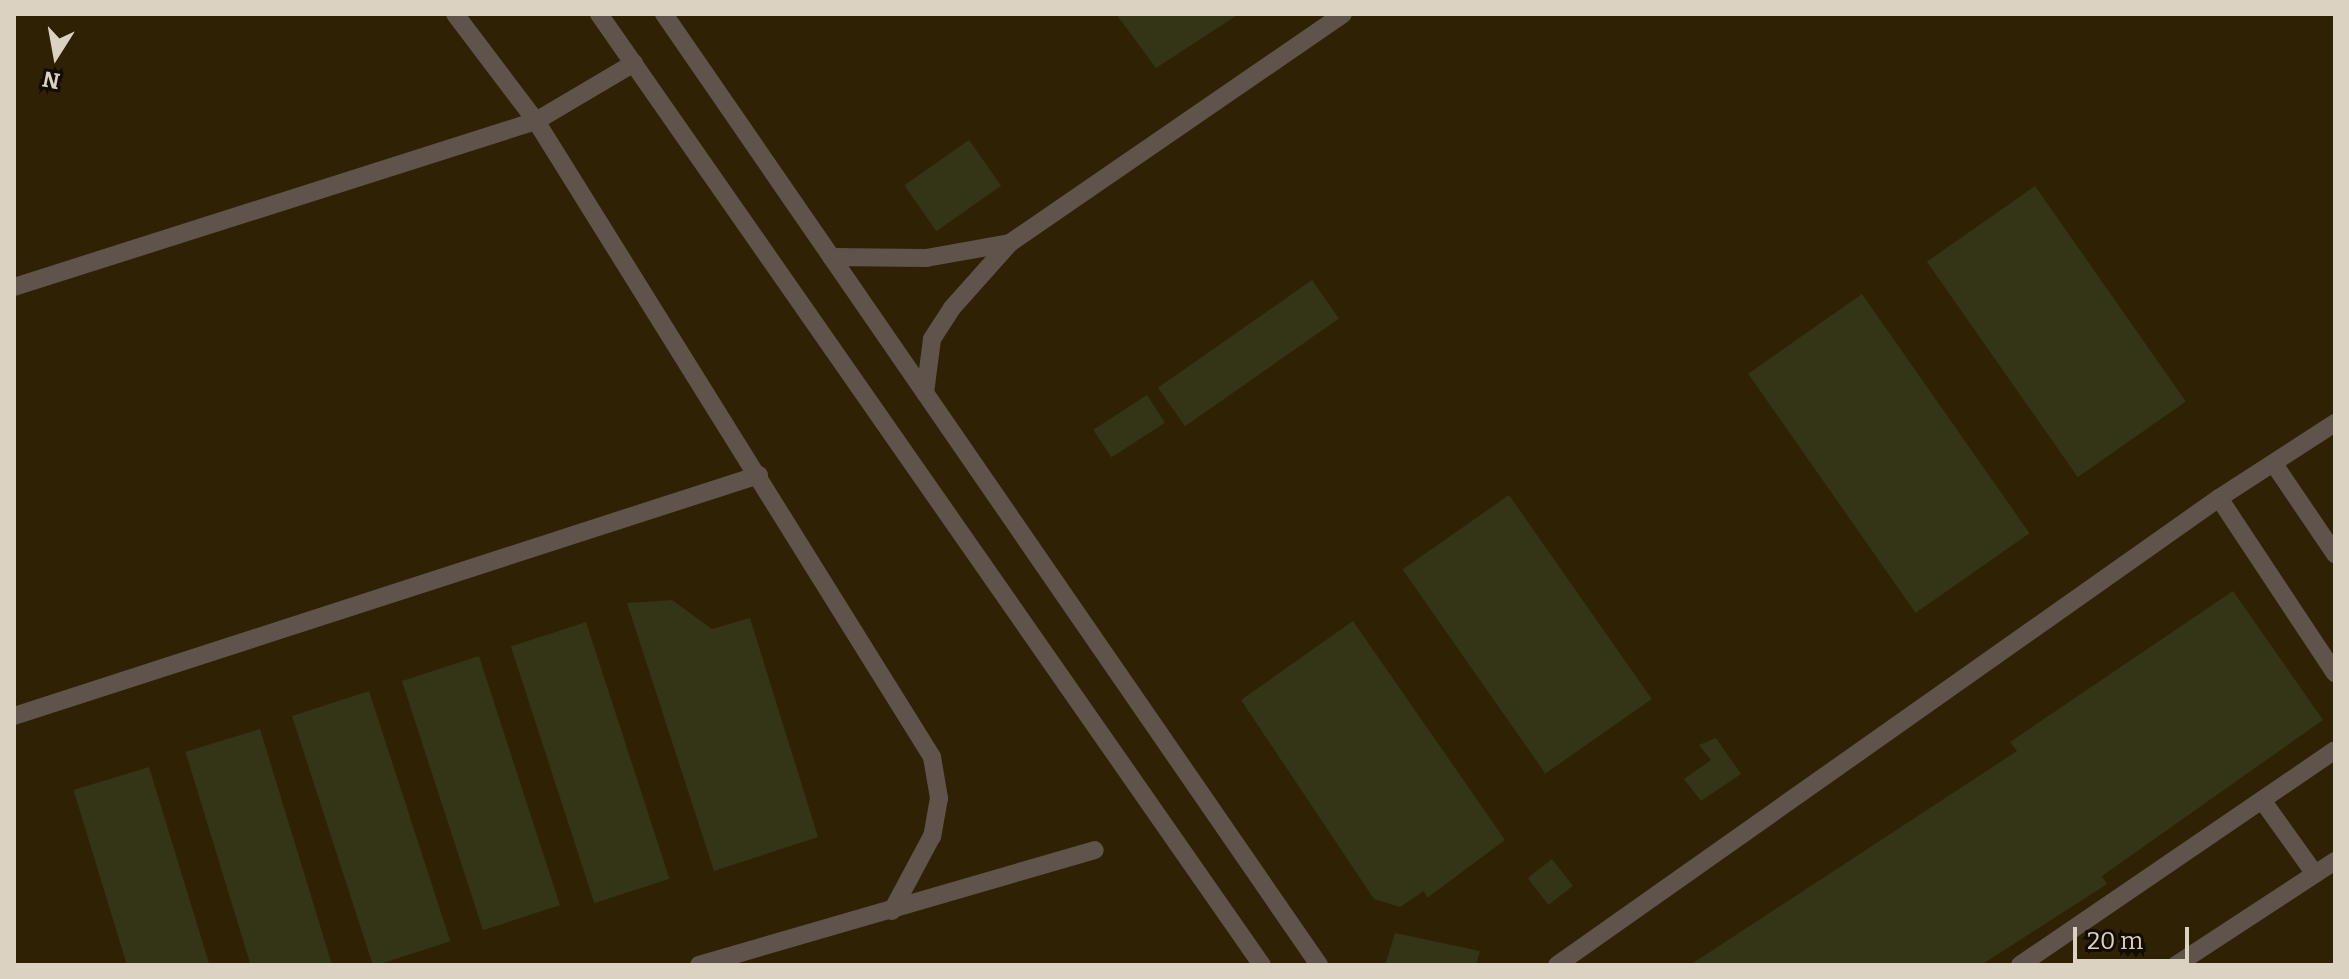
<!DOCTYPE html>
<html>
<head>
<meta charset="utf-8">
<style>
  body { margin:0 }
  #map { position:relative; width:2349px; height:979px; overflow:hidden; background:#2e2104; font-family:Bitter,serif }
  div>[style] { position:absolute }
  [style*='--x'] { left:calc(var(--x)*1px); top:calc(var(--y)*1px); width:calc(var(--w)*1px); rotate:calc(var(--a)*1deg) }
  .building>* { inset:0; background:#343517; transform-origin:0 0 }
  .lane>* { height:18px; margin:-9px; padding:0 9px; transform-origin:9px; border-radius:9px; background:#60534b }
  span { translate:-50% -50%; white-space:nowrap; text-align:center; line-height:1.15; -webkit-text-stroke:8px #120c03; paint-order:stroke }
  .frame { position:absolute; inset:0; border:16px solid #dbd2c2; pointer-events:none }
  .north { position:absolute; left:16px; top:16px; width:80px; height:80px; -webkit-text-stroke:6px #120c03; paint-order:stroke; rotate:191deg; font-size:22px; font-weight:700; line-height:32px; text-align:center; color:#dbd2c2 }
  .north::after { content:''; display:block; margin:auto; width:28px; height:36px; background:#dbd2c2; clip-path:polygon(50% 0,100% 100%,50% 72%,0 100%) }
  .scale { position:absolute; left:2073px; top:927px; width:116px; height:36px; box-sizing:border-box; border:4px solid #dbd2c2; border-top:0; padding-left:10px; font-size:24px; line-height:28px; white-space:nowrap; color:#dbd2c2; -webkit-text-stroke:6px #120c03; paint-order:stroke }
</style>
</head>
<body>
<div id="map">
  <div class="building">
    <div style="clip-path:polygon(1116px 14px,1239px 14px,1156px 68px)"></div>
    <div style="left:969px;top:140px;width:56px;height:79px;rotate:55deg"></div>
    <div style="left:2035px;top:186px;width:263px;height:132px;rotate:55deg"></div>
    <div style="left:1312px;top:280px;width:47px;height:188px;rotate:55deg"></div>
    <div style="left:1862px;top:294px;width:292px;height:139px;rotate:55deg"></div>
    <div style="left:1147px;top:395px;width:33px;height:64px;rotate:57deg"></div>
    <div style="left:1509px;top:495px;width:249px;height:130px;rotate:55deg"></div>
    <div style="clip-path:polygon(2233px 591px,2323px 720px,2102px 876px,2107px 884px,1981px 965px,1690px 965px,2017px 751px,2010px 742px)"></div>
    <div style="clip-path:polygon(672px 600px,712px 629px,750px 618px,818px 837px,714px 871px,627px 603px)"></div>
    <div style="clip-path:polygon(1353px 621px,1505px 840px,1427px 898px,1424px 891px,1400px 907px,1374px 899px,1241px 700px)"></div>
    <div style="left:586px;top:622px;width:270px;height:79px;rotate:72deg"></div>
    <div style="left:479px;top:656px;width:262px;height:81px;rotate:72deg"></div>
    <div style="left:369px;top:691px;width:263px;height:81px;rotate:72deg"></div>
    <div style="left:260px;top:729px;width:247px;height:78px;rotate:73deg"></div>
    <div style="clip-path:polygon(1716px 738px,1741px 774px,1701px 801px,1684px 779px,1711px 760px,1699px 745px)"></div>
    <div style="left:149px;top:767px;width:207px;height:79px;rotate:73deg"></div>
    <div style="left:1552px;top:859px;width:34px;height:31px;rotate:52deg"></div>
    <div style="clip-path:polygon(1395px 933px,1480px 951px,1476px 965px,1385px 965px)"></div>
  </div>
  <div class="lane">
    <div style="--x:455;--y:14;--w:134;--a:52.9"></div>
    <div style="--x:536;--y:121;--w:749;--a:58.09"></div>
    <div style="--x:932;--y:757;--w:42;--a:80.3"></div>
    <div style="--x:939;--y:798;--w:39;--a:100"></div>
    <div style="--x:932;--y:836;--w:85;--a:118.1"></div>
    <div style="--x:599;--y:14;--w:1159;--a:55.12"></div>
    <div style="--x:664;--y:14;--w:1155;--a:55.44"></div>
    <div style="--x:831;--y:257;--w:95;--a:0.6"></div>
    <div style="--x:926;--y:258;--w:85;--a:-10.1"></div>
    <div style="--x:14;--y:287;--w:548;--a:-17.64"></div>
    <div style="--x:536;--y:121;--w:114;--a:-30.6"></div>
    <div style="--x:925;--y:393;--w:54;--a:-82.6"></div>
    <div style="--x:932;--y:339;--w:37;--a:-57"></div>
    <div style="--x:952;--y:308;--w:87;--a:-48.3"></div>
    <div style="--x:1010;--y:243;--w:404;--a:-34.5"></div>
    <div style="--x:2274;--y:464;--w:109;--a:55.9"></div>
    <div style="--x:2219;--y:498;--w:210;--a:56.5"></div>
    <div style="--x:14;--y:716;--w:783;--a:-17.93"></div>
    <div style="--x:2262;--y:800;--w:91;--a:54.4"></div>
    <div style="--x:699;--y:965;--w:412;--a:-16.2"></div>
    <div style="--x:1557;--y:965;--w:810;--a:-35.2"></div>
    <div style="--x:2219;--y:498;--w:138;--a:-32.9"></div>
    <div style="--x:2020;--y:965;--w:381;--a:-34.3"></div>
    <div style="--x:2176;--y:965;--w:190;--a:-33.2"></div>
  </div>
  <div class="frame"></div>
  <div class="north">N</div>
  <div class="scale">20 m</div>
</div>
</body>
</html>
